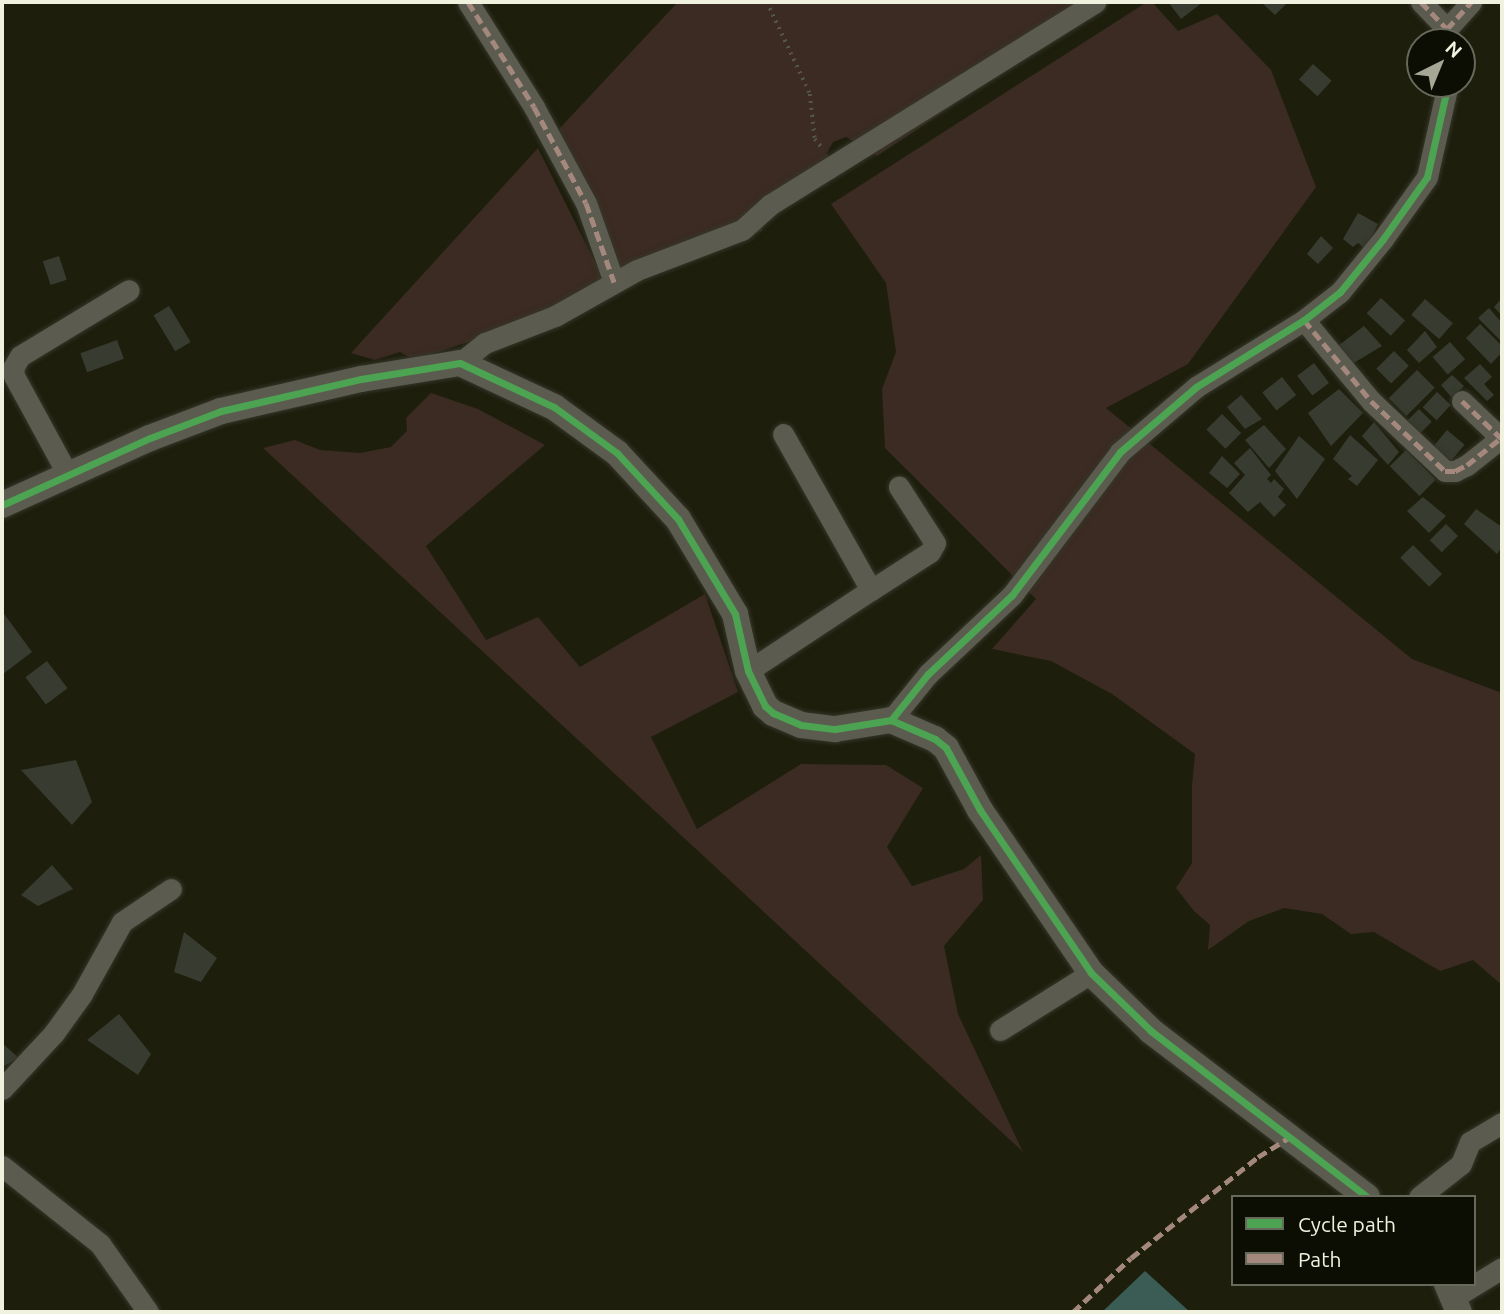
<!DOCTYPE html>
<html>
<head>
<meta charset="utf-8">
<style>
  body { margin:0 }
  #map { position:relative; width:1504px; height:1314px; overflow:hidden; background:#1d1e0c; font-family:Ubuntu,sans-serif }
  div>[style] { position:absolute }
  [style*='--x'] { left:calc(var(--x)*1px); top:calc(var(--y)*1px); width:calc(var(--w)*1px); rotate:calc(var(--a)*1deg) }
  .green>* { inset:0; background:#3b2b22 }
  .water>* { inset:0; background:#3a5c54 }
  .building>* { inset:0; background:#383c30; transform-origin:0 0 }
  .path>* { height:3.5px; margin-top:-1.75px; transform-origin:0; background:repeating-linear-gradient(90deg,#545548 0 2px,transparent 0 7px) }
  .roads { filter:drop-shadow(0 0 2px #36362a) drop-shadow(0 0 2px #36362a) }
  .minor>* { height:21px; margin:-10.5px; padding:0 10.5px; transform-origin:10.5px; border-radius:10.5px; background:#5b5c4f }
  .tertiary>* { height:26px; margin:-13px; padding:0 13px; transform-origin:13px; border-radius:13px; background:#5b5c4f }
  .quiet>* { height:5px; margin-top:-2.5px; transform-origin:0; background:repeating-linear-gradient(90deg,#a5887d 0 10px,transparent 0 15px) }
  .cycleway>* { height:7px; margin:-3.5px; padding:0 3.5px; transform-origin:3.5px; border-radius:3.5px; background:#4ca352 }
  span { translate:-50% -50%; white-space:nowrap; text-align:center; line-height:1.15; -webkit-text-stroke:6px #0c0d03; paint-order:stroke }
  .frame { position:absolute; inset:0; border:4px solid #f0f2df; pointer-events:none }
  .legend { position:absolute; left:1231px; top:1195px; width:245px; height:91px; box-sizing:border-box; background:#0c0d03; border:2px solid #67695b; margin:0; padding:9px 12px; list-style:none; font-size:21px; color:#f0f2df }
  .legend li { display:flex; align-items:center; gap:14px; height:35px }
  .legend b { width:35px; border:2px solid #67695b }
  .north { position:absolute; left:1406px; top:28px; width:70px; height:70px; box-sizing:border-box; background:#0c0d03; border:2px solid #67695b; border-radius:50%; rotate:43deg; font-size:19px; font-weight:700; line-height:28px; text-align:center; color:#f0f2df }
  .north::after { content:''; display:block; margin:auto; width:24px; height:32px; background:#a6a895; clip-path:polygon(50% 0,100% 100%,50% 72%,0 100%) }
</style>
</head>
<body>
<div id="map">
  <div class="green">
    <div style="clip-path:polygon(678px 2px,1107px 2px,877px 156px,846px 137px,833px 142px,827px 153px,836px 176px,761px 210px,762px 231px,627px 280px,559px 129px)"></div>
    <div style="clip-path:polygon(1147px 2px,1152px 2px,1178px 31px,1217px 14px,1271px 70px,1316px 187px,1188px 364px,1106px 408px,1412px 659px,1502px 693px,1502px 985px,1473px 960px,1440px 971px,1374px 932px,1351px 934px,1322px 914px,1284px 908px,1249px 921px,1208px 950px,1210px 925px,1194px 911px,1176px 888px,1192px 863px,1192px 785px,1195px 754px,1112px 694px,1051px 661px,992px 649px,1036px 599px,885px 448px,882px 389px,896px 352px,886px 283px,831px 204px)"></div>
    <div style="clip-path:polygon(538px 148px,611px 294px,414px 360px,400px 352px,375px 360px,351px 353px)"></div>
    <div style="clip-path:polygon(431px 393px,478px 409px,545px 445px,426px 546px,486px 640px,538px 617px,580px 667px,705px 594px,738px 692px,651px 737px,697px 829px,801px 764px,886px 765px,923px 788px,887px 847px,912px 886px,964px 869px,981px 855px,983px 900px,944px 946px,958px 1014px,1023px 1152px,263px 448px,295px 440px,320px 450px,360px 453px,391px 447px,407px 431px,406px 418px)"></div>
  </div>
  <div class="water">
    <div style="clip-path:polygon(1145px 1271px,1190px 1312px,1102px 1312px)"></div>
  </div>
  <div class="building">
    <div style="clip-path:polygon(1171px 2px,1203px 2px,1181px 19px,1169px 3px)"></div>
    <div style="clip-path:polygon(1261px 2px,1288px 2px,1275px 15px)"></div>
    <div style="left:1313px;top:64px;width:25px;height:21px;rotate:42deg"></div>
    <div style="clip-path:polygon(1358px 213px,1378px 224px,1366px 249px,1358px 243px,1353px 247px,1343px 239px)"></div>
    <div style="clip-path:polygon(1321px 236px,1333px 248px,1318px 264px,1307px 254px)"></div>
    <div style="left:59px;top:256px;width:25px;height:17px;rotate:72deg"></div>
    <div style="left:1381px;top:298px;width:33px;height:21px;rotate:43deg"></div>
    <div style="clip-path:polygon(1502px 298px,1502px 316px,1494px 307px)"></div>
    <div style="left:1425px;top:299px;width:37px;height:21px;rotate:41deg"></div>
    <div style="left:169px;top:306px;width:42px;height:18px;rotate:59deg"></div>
    <div style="clip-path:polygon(1489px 308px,1502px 323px,1502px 342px,1478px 318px)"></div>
    <div style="clip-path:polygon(1480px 324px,1502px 346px,1502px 352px,1491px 364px,1466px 338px)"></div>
    <div style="clip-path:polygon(1364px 326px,1382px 346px,1347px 367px,1334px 349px)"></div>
    <div style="clip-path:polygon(1425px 331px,1437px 347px,1419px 363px,1407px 350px)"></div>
    <div style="left:117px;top:340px;width:20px;height:39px;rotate:70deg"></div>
    <div style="left:1450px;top:342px;width:23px;height:23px;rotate:49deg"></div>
    <div style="left:1394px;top:351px;width:21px;height:25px;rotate:45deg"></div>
    <div style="left:1314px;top:363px;width:25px;height:21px;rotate:53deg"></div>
    <div style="clip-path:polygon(1480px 364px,1492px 377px,1484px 384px,1494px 395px,1487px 401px,1464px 378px)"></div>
    <div style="left:1417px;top:370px;width:25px;height:40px;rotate:45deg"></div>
    <div style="clip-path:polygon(1452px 375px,1464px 386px,1452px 398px,1441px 385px)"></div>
    <div style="left:1282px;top:377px;width:23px;height:25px;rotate:52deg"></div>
    <div style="clip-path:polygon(1339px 389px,1363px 413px,1331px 446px,1308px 413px)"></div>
    <div style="left:1437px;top:392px;width:19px;height:21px;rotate:43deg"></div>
    <div style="clip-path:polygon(1241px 395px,1262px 419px,1245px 429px,1227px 407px)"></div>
    <div style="left:1419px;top:409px;width:18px;height:23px;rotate:45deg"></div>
    <div style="left:1222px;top:414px;width:27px;height:22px;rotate:45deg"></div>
    <div style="clip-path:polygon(1374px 422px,1399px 452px,1388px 465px,1362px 436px)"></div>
    <div style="clip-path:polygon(1264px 425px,1286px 449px,1269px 468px,1245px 440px)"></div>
    <div style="left:1447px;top:430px;width:23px;height:25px;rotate:40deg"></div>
    <div style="clip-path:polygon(1350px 435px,1378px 460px,1357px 486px,1348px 479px,1352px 476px,1333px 459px)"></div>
    <div style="clip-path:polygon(1299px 436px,1325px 459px,1297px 499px,1275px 471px)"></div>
    <div style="clip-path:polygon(1250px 448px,1271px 475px,1267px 479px,1271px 483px,1274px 479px,1284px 489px,1278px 497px,1286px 505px,1274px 517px,1260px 502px,1248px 512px,1229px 493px,1245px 475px,1234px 463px)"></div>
    <div style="left:1406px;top:450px;width:42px;height:23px;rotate:45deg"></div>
    <div style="clip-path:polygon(1222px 456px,1240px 474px,1227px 488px,1209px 473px)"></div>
    <div style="clip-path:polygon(1423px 497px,1446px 516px,1429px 533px,1407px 511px)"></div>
    <div style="clip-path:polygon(1476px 509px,1502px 527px,1502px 547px,1497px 554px,1464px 524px)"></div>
    <div style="left:1446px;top:524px;width:17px;height:23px;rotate:45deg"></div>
    <div style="left:1413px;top:545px;width:41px;height:18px;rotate:45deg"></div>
    <div style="clip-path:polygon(2px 611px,32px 652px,3px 674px,2px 672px)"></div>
    <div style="left:47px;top:661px;width:34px;height:27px;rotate:53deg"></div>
    <div style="clip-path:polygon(76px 760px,92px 802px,72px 825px,21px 770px)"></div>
    <div style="clip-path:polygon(52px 865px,73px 889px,38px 906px,21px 895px)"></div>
    <div style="clip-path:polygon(184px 932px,217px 958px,201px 982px,174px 972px)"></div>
    <div style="clip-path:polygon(119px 1014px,151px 1054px,138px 1075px,87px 1040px)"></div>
    <div style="clip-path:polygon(2px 1043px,19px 1058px,2px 1067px)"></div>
  </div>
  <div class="path">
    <div style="--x:767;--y:2;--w:102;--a:64.9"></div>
    <div style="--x:810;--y:94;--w:45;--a:83.7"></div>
    <div style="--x:815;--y:139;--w:11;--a:52"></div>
  </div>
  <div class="roads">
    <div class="minor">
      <div style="--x:468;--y:2;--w:124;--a:57.8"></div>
      <div style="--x:534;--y:107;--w:109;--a:61.6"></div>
      <div style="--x:586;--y:203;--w:84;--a:70.5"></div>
      <div style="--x:1421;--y:2;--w:37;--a:46"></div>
      <div style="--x:1447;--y:29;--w:36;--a:-48"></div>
      <div style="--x:1304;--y:320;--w:105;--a:50.4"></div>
      <div style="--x:1371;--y:401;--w:102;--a:43.4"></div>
      <div style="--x:1445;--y:471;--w:10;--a:0"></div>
      <div style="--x:1455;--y:471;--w:13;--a:-27"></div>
      <div style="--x:1467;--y:465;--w:43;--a:-38.5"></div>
      <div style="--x:460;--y:363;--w:32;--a:-39"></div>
      <div style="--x:485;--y:343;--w:75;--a:-21.1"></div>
      <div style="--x:555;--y:316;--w:94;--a:-29.3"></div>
      <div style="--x:637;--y:270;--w:112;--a:-20.9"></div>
      <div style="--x:742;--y:230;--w:39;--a:-42"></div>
      <div style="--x:771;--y:204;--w:382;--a:-31.9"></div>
      <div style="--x:1462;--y:401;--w:55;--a:43.5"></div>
      <div style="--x:68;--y:475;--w:113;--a:-118.6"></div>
      <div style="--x:14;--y:376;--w:8;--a:-97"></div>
      <div style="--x:13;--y:368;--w:14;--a:-60"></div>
      <div style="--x:20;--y:356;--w:127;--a:-31.2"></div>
      <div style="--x:871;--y:590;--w:70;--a:-32.8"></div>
      <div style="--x:930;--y:552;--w:10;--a:-61"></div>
      <div style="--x:935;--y:543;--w:67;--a:-122.7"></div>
      <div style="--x:748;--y:671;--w:147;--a:-33.4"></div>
      <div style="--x:871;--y:590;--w:179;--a:-119.4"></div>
      <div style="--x:891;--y:720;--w:59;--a:-51.2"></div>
      <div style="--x:928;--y:674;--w:115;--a:-43.2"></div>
      <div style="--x:1012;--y:595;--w:179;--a:-52.9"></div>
      <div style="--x:1120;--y:452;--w:100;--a:-40.5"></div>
      <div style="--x:1196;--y:387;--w:127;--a:-31.8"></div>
      <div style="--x:1304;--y:320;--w:46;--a:-37.9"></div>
      <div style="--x:1340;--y:292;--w:68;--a:-50.9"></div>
      <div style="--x:1383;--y:239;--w:76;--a:-54.6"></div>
      <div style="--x:1427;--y:177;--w:95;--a:-77.3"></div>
      <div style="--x:1000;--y:1030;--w:107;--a:-32.1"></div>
      <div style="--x:2;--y:1089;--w:76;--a:-47.1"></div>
      <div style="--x:54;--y:1033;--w:48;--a:-54.3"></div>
      <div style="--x:82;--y:994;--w:82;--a:-60.9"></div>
      <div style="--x:122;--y:922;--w:59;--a:-34"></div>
      <div style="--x:2;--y:1166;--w:125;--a:38.5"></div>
      <div style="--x:100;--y:1244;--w:83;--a:54.8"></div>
      <div style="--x:1419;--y:1197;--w:53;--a:-38.2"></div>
      <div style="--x:1461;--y:1164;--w:24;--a:-68"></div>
      <div style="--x:1470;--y:1142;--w:37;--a:-31"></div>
      <div style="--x:1453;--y:1298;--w:57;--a:-31.5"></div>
    </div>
    <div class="tertiary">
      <div style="--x:2;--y:505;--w:162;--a:-24.4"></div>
      <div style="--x:150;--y:438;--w:76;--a:-20.8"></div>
      <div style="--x:221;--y:411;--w:144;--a:-12.9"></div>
      <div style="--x:361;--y:379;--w:100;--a:-9.2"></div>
      <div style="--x:460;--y:363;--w:104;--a:25.1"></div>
      <div style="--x:554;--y:407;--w:78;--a:36.1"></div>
      <div style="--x:617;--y:453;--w:90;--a:47.3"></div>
      <div style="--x:678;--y:519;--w:111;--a:59"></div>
      <div style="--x:735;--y:614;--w:58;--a:77.2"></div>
      <div style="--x:748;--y:671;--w:39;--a:64"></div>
      <div style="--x:765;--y:706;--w:11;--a:41"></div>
      <div style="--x:773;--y:713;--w:30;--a:23"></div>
      <div style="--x:801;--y:725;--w:34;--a:7"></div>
      <div style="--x:835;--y:729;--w:57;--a:-9.1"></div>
      <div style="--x:891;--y:720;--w:48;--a:23.4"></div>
      <div style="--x:935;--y:739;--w:14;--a:39"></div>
      <div style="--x:946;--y:748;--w:71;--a:61.3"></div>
      <div style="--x:980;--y:810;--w:197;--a:55.7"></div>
      <div style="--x:1091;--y:973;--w:83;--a:44"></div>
      <div style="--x:1151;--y:1031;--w:272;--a:37.5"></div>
      <div style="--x:1447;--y:1284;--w:30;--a:67"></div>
    </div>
  </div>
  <div class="quiet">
    <div style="--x:468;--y:2;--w:124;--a:57.8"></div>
    <div style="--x:534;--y:107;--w:109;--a:61.6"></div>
    <div style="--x:586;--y:203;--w:84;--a:70.5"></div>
    <div style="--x:1421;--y:2;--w:37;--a:46"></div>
    <div style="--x:1447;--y:29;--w:36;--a:-48"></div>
    <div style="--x:1304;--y:320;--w:105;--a:50.4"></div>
    <div style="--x:1371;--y:401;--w:102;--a:43.4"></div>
    <div style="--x:1445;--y:471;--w:10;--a:0"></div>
    <div style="--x:1455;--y:471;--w:13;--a:-27"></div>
    <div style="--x:1467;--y:465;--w:43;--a:-38.5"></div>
    <div style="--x:1462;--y:401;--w:55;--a:43.5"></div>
    <div style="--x:1073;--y:1312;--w:79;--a:-43"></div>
    <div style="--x:1131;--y:1258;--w:162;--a:-38.5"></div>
    <div style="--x:1258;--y:1157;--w:38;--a:-32"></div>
  </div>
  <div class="cycleway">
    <div style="--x:2;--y:505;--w:162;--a:-24.4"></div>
    <div style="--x:150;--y:438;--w:76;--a:-20.8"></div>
    <div style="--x:221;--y:411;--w:144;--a:-12.9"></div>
    <div style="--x:361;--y:379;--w:100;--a:-9.2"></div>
    <div style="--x:460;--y:363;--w:104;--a:25.1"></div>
    <div style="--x:554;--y:407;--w:78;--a:36.1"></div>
    <div style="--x:617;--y:453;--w:90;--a:47.3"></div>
    <div style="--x:678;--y:519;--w:111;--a:59"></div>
    <div style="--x:735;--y:614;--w:58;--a:77.2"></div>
    <div style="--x:748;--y:671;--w:39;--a:64"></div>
    <div style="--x:765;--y:706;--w:11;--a:41"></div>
    <div style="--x:773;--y:713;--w:30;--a:23"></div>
    <div style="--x:801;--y:725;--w:34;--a:7"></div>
    <div style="--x:835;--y:729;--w:57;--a:-9.1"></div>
    <div style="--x:891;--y:720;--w:48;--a:23.4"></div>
    <div style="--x:935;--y:739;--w:14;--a:39"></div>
    <div style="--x:946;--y:748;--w:71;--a:61.3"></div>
    <div style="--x:980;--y:810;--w:197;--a:55.7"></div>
    <div style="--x:1091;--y:973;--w:83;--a:44"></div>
    <div style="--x:1151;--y:1031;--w:272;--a:37.5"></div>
    <div style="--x:891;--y:720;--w:59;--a:-51.2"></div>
    <div style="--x:928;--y:674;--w:115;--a:-43.2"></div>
    <div style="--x:1012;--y:595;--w:179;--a:-52.9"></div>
    <div style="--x:1120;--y:452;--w:100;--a:-40.5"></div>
    <div style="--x:1196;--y:387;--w:127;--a:-31.8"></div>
    <div style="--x:1304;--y:320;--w:46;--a:-37.9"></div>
    <div style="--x:1340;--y:292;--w:68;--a:-50.9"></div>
    <div style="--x:1383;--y:239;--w:76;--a:-54.6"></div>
    <div style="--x:1427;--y:177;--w:95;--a:-77.3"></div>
  </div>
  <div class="frame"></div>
  <ul class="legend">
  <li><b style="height:9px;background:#4ca352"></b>Cycle path</li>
  <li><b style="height:9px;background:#a5887d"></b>Path</li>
  </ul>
  <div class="north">N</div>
</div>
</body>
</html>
